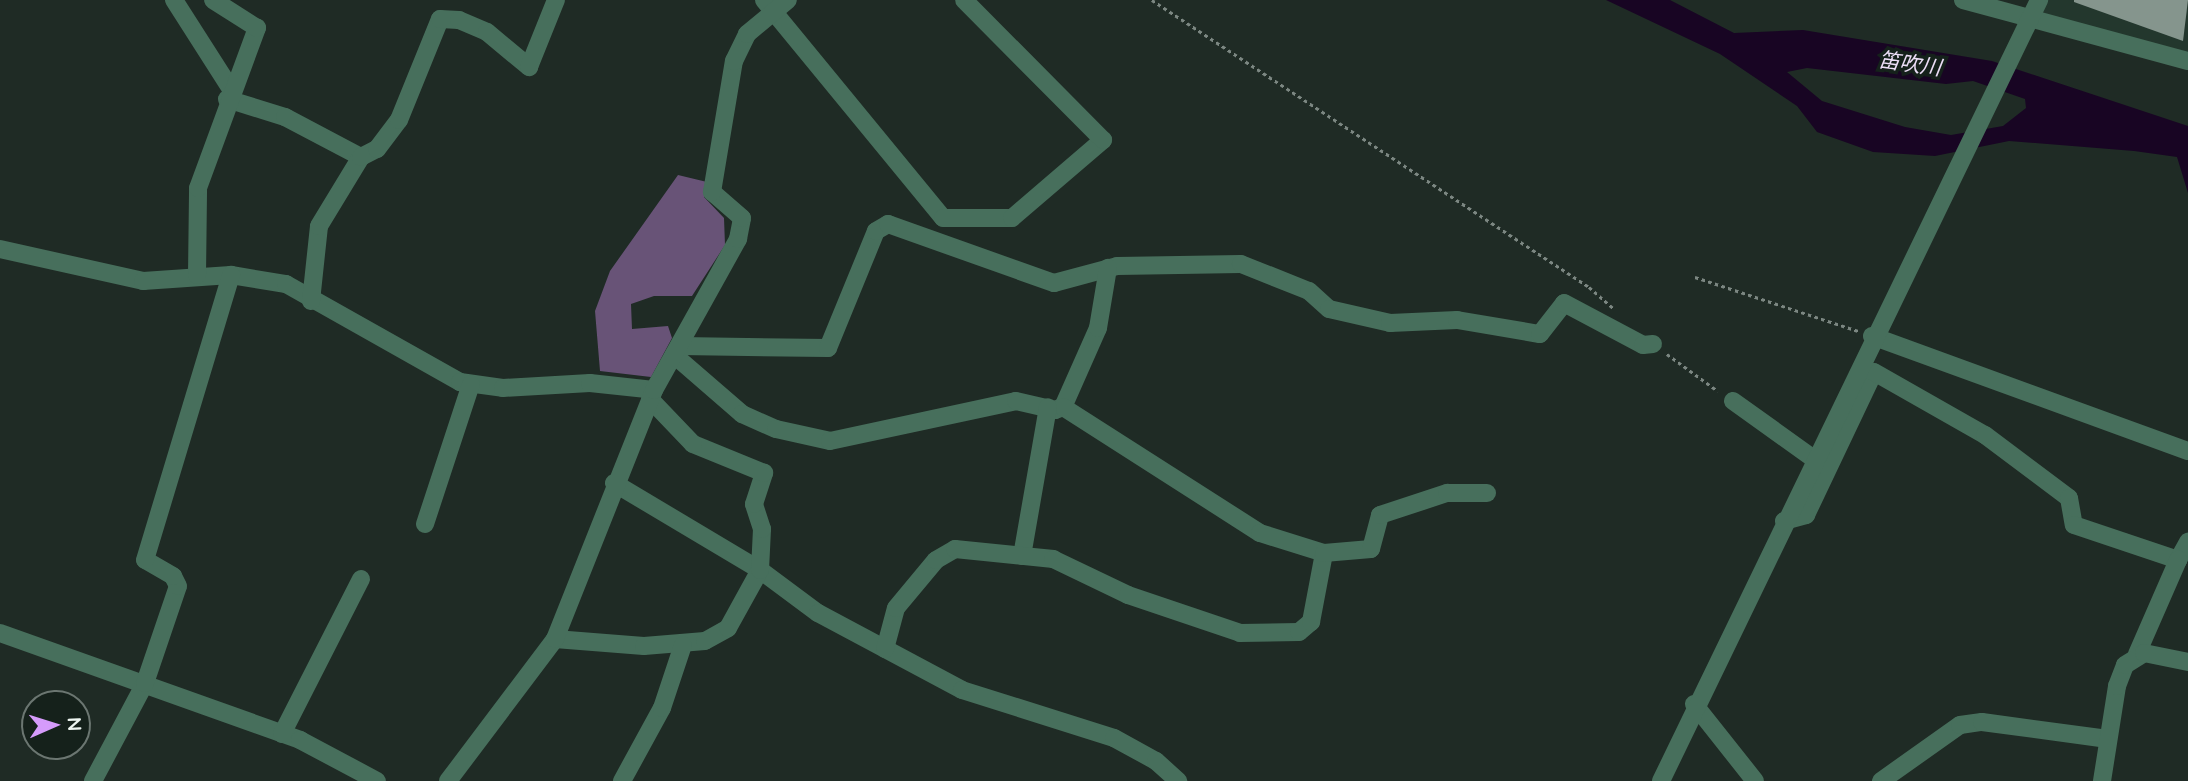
<!DOCTYPE html>
<html>
<head>
<meta charset="utf-8">
<style>
  body { margin:0 }
  #map { position:relative; width:2188px; height:781px; overflow:hidden; background:#1f2b25; font-family:Quicksand,"Noto Sans JP",sans-serif }
  div>[style] { position:absolute }
  [style*='--x'] { left:calc(var(--x)*1px); top:calc(var(--y)*1px); width:calc(var(--w)*1px); rotate:calc(var(--a)*1deg) }
  .built>* { inset:0; background:#23372d }
  .forest>* { inset:0; background:#685377 }
  .water>* { inset:0; background:#180523 }
  .building>* { inset:0; background:#85958d }
  .path>* { height:2.5px; margin-top:-1.25px; transform-origin:0; background:repeating-linear-gradient(90deg,#7c8782 0 3.5px,transparent 0 7px) }
  .minor>* { height:18px; margin:-9px; padding:0 9px; transform-origin:9px; border-radius:9px; background:#476f5c }
  span { translate:-50% -50%; white-space:nowrap; text-align:center; line-height:1.15; -webkit-text-stroke:7px #15211b; paint-order:stroke }
  .water-label { font-size:21px; color:#ecdef7; font-style:italic }
  .north { position:absolute; left:21px; top:690px; width:70px; height:70px; box-sizing:border-box; background:#15211b; border:2px solid #6b7671; border-radius:50%; rotate:87deg; font-size:19px; font-weight:700; line-height:28px; text-align:center; color:#edf5f1 }
  .north::after { content:''; display:block; margin:auto; width:24px; height:32px; background:#d59bfb; clip-path:polygon(50% 0,100% 100%,50% 72%,0 100%) }
</style>
</head>
<body>
<div id="map">
  <div class="built">
    <div style="clip-path:polygon(2039px 0,2188px 0,2188px 61px,2029px 21px)"></div>
  </div>
  <div class="forest">
    <div style="clip-path:polygon(678px 175px,707px 182px,704px 197px,724px 218px,725px 245px,692px 296px,654px 296px,631px 304px,632px 329px,668px 326px,672px 338px,651px 377px,600px 371px,595px 311px,610px 271px)"></div>
  </div>
  <div class="water">
    <div style="clip-path:polygon(evenodd,1606px 0,1670px 0,1734px 33px,1803px 30px,1992px 61px,2188px 126px,2188px 193px,2177px 157px,2134px 151px,2009px 141px,1935px 156px,1873px 152px,1817px 132px,1797px 106px,1720px 54px,1606px 0,1807px 68px,1946px 84px,1973px 81px,2025px 99px,2026px 108px,2003px 126px,1951px 135px,1905px 127px,1822px 101px,1787px 72px,1807px 68px)"></div>
  </div>
  <div class="building">
    <div style="clip-path:polygon(2188px 0,2183px 41px,2074px 2px,2074px 0)"></div>
  </div>
  <div class="path">
    <div style="--x:1152;--y:0;--w:523;--a:33.29"></div>
    <div style="--x:1589;--y:287;--w:33;--a:41"></div>
    <div style="--x:1695;--y:277;--w:172;--a:18.3"></div>
    <div style="--x:1667;--y:354;--w:63;--a:36"></div>
  </div>
  <div class="minor">
    <div style="--x:174;--y:0;--w:106;--a:57.4"></div>
    <div style="--x:764;--y:0;--w:282;--a:50.6"></div>
    <div style="--x:943;--y:218;--w:69;--a:0"></div>
    <div style="--x:1012;--y:218;--w:120;--a:-40.6"></div>
    <div style="--x:1103;--y:140;--w:197;--a:-134.8"></div>
    <div style="--x:1963;--y:0;--w:233;--a:15.2"></div>
    <div style="--x:227;--y:99;--w:61;--a:17.2"></div>
    <div style="--x:285;--y:117;--w:86;--a:27.8"></div>
    <div style="--x:0;--y:249;--w:147;--a:12.6"></div>
    <div style="--x:143;--y:281;--w:88;--a:-3.9"></div>
    <div style="--x:231;--y:275;--w:56;--a:9.3"></div>
    <div style="--x:286;--y:284;--w:200;--a:29.4"></div>
    <div style="--x:460;--y:382;--w:43;--a:7.9"></div>
    <div style="--x:503;--y:388;--w:87;--a:-3.3"></div>
    <div style="--x:590;--y:383;--w:64;--a:6.2"></div>
    <div style="--x:197;--y:275;--w:87;--a:-89.3"></div>
    <div style="--x:198;--y:188;--w:171;--a:-69.8"></div>
    <div style="--x:257;--y:28;--w:52;--a:-147.5"></div>
    <div style="--x:311;--y:301;--w:75;--a:-83.9"></div>
    <div style="--x:319;--y:226;--w:81;--a:-58.7"></div>
    <div style="--x:361;--y:157;--w:18;--a:-27"></div>
    <div style="--x:377;--y:149;--w:36;--a:-53"></div>
    <div style="--x:399;--y:120;--w:109;--a:-67.9"></div>
    <div style="--x:440;--y:19;--w:19;--a:3"></div>
    <div style="--x:459;--y:20;--w:30;--a:23"></div>
    <div style="--x:487;--y:32;--w:55;--a:39.8"></div>
    <div style="--x:529;--y:67;--w:72;--a:-68.1"></div>
    <div style="--x:1872;--y:336;--w:336;--a:20"></div>
    <div style="--x:680;--y:346;--w:148;--a:0.8"></div>
    <div style="--x:828;--y:348;--w:126;--a:-67.7"></div>
    <div style="--x:876;--y:231;--w:14;--a:-30"></div>
    <div style="--x:888;--y:224;--w:176;--a:19.6"></div>
    <div style="--x:1054;--y:283;--w:65;--a:-15.1"></div>
    <div style="--x:1117;--y:266;--w:124;--a:-0.9"></div>
    <div style="--x:1241;--y:264;--w:73;--a:21.7"></div>
    <div style="--x:1309;--y:291;--w:27;--a:42"></div>
    <div style="--x:1329;--y:309;--w:63;--a:12.9"></div>
    <div style="--x:1390;--y:323;--w:67;--a:-2.6"></div>
    <div style="--x:1457;--y:320;--w:84;--a:9.6"></div>
    <div style="--x:1540;--y:334;--w:39;--a:-52"></div>
    <div style="--x:1564;--y:303;--w:89;--a:28"></div>
    <div style="--x:1643;--y:345;--w:10;--a:-6"></div>
    <div style="--x:674;--y:355;--w:90;--a:40.9"></div>
    <div style="--x:742;--y:414;--w:37;--a:24"></div>
    <div style="--x:776;--y:429;--w:55;--a:12.5"></div>
    <div style="--x:830;--y:441;--w:190;--a:-12.1"></div>
    <div style="--x:1016;--y:401;--w:40;--a:13"></div>
    <div style="--x:1055;--y:410;--w:9;--a:-21"></div>
    <div style="--x:1063;--y:407;--w:86;--a:-66.1"></div>
    <div style="--x:1098;--y:328;--w:61;--a:-80.5"></div>
    <div style="--x:1733;--y:401;--w:100;--a:35.6"></div>
    <div style="--x:1063;--y:407;--w:234;--a:32.6"></div>
    <div style="--x:1260;--y:533;--w:67;--a:17.4"></div>
    <div style="--x:614;--y:483;--w:170;--a:30.8"></div>
    <div style="--x:760;--y:570;--w:72;--a:36.6"></div>
    <div style="--x:818;--y:613;--w:163;--a:28.1"></div>
    <div style="--x:962;--y:690;--w:159;--a:17.5"></div>
    <div style="--x:1114;--y:738;--w:48;--a:28.7"></div>
    <div style="--x:1156;--y:761;--w:30;--a:42"></div>
    <div style="--x:1784;--y:521;--w:23;--a:-15"></div>
    <div style="--x:1806;--y:515;--w:158;--a:-64.6"></div>
    <div style="--x:1874;--y:372;--w:128;--a:29.6"></div>
    <div style="--x:1985;--y:435;--w:105;--a:36.9"></div>
    <div style="--x:2069;--y:498;--w:27;--a:80"></div>
    <div style="--x:2074;--y:525;--w:110;--a:18.6"></div>
    <div style="--x:2178;--y:560;--w:21;--a:-61"></div>
    <div style="--x:425;--y:524;--w:147;--a:-71.8"></div>
    <div style="--x:1022;--y:556;--w:151;--a:-80.1"></div>
    <div style="--x:0;--y:633;--w:319;--a:19.6"></div>
    <div style="--x:300;--y:740;--w:87;--a:28"></div>
    <div style="--x:555;--y:639;--w:89;--a:4.5"></div>
    <div style="--x:644;--y:646;--w:61;--a:-4.7"></div>
    <div style="--x:705;--y:641;--w:26;--a:-29"></div>
    <div style="--x:728;--y:628;--w:66;--a:-61.1"></div>
    <div style="--x:760;--y:570;--w:41;--a:-87.2"></div>
    <div style="--x:762;--y:529;--w:26;--a:-108"></div>
    <div style="--x:754;--y:504;--w:33;--a:-72"></div>
    <div style="--x:764;--y:473;--w:77;--a:-157.8"></div>
    <div style="--x:693;--y:444;--w:62;--a:-133.7"></div>
    <div style="--x:885;--y:649;--w:42;--a:-75"></div>
    <div style="--x:896;--y:608;--w:62;--a:-50.2"></div>
    <div style="--x:936;--y:560;--w:22;--a:-30"></div>
    <div style="--x:955;--y:549;--w:99;--a:5.8"></div>
    <div style="--x:1053;--y:559;--w:83;--a:25.6"></div>
    <div style="--x:1128;--y:595;--w:118;--a:18.7"></div>
    <div style="--x:1240;--y:633;--w:59;--a:-1"></div>
    <div style="--x:1299;--y:632;--w:16;--a:-40"></div>
    <div style="--x:1311;--y:622;--w:70;--a:-79.3"></div>
    <div style="--x:1324;--y:553;--w:47;--a:-4.9"></div>
    <div style="--x:1371;--y:549;--w:35;--a:-75"></div>
    <div style="--x:1380;--y:515;--w:71;--a:-18.2"></div>
    <div style="--x:1447;--y:493;--w:40;--a:0"></div>
    <div style="--x:2137;--y:654;--w:103;--a:-66.4"></div>
    <div style="--x:1694;--y:704;--w:98;--a:51.6"></div>
    <div style="--x:282;--y:734;--w:174;--a:-63"></div>
    <div style="--x:93;--y:781;--w:111;--a:-62"></div>
    <div style="--x:145;--y:683;--w:102;--a:-71.2"></div>
    <div style="--x:178;--y:586;--w:11;--a:-117"></div>
    <div style="--x:173;--y:576;--w:32;--a:-150"></div>
    <div style="--x:145;--y:560;--w:298;--a:-73.2"></div>
    <div style="--x:448;--y:781;--w:178;--a:-53"></div>
    <div style="--x:555;--y:639;--w:268;--a:-68.3"></div>
    <div style="--x:654;--y:390;--w:173;--a:-60.9"></div>
    <div style="--x:738;--y:239;--w:21;--a:-79"></div>
    <div style="--x:742;--y:218;--w:40;--a:-139"></div>
    <div style="--x:712;--y:192;--w:133;--a:-80.5"></div>
    <div style="--x:734;--y:61;--w:30;--a:-64"></div>
    <div style="--x:747;--y:34;--w:53;--a:-39.7"></div>
    <div style="--x:622;--y:781;--w:83;--a:-61.3"></div>
    <div style="--x:662;--y:708;--w:66;--a:-71.6"></div>
    <div style="--x:1661;--y:781;--w:868;--a:-64.17"></div>
    <div style="--x:1881;--y:781;--w:97;--a:-35.3"></div>
    <div style="--x:1960;--y:725;--w:22;--a:-8"></div>
    <div style="--x:1982;--y:722;--w:127;--a:7.7"></div>
    <div style="--x:2102;--y:781;--w:96;--a:-81"></div>
    <div style="--x:2117;--y:686;--w:22;--a:-69"></div>
    <div style="--x:2125;--y:665;--w:22;--a:-32"></div>
    <div style="--x:2144;--y:653;--w:45;--a:11.6"></div>
  </div>
  <div class="water-label">
    <span style="left:1910px;top:63px;rotate:8deg">笛吹川</span>
  </div>
  <div class="north">N</div>
</div>
</body>
</html>
